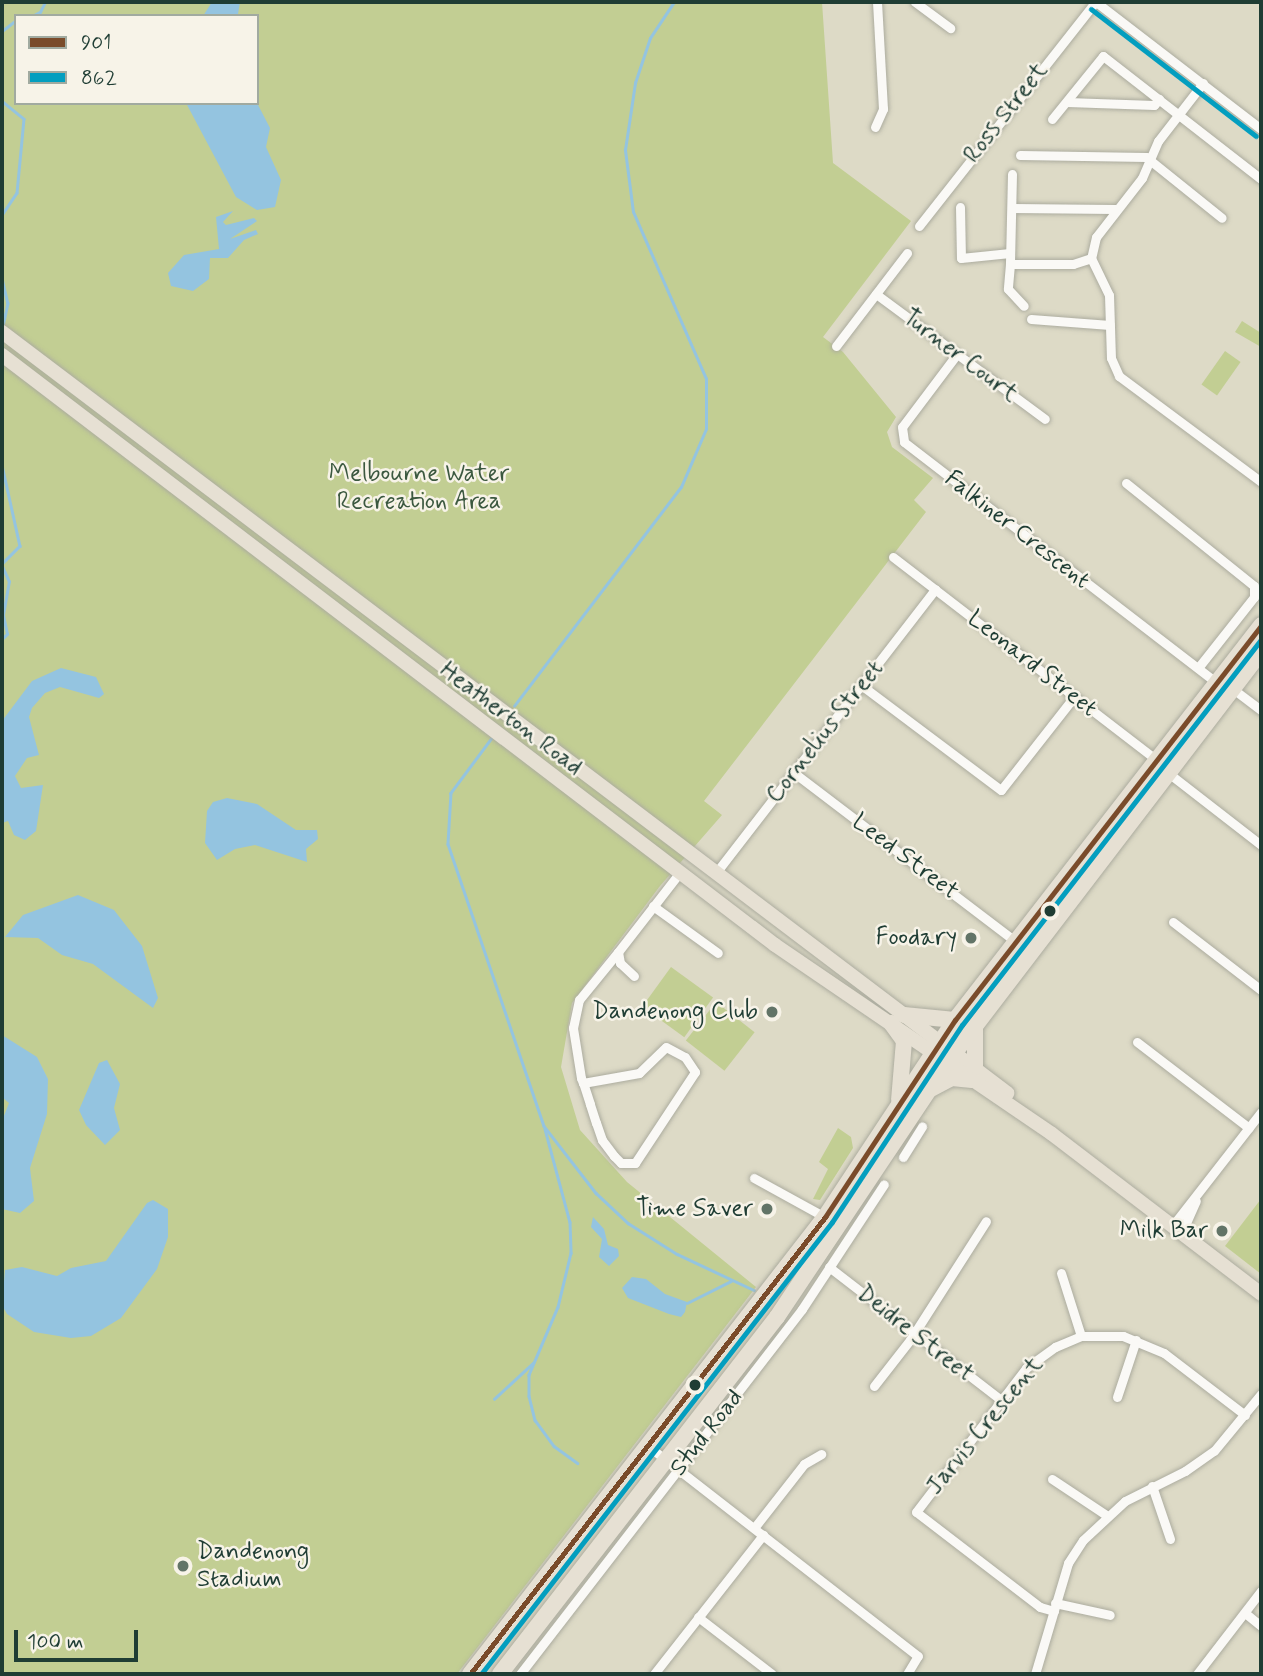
<!DOCTYPE html>
<html>
<head>
<meta charset="utf-8">
<style>
  body { margin:0 }
  #map { position:relative; width:1263px; height:1676px; overflow:hidden; background:#dddac6; font-family:Mynerve,sans-serif }
  div>[style] { position:absolute }
  [style*='--x'] { left:calc(var(--x)*1px); top:calc(var(--y)*1px); width:calc(var(--w)*1px); rotate:calc(var(--a)*1deg) }
  .green>* { inset:0; background:#c2ce93; transform-origin:0 0 }
  .water>* { inset:0; background:#94c4e0 }
  .stream>* { height:2.5px; margin:-1.25px; padding:0 1.25px; transform-origin:1.25px; border-radius:1.25px; background:#94c4e0 }
  .roads { filter:drop-shadow(0 0 2px #acac9f) drop-shadow(0 0 2px #acac9f) }
  .minor>* { height:9px; margin:-4.5px; padding:0 4.5px; transform-origin:4.5px; border-radius:4.5px; background:#faf9f6 }
  .primary>* { height:14px; margin:-7px; padding:0 7px; transform-origin:7px; border-radius:7px; background:#e6e0d3 }
  .trunk>* { height:16px; margin:-8px; padding:0 8px; transform-origin:8px; border-radius:8px; background:#e6e0d3 }
  .bus-1>* { height:5px; margin:-2.5px; padding:0 2.5px; transform-origin:2.5px; border-radius:2.5px; background:#7a4b2a }
  .bus-2>* { height:5px; margin:-2.5px; padding:0 2.5px; transform-origin:2.5px; border-radius:2.5px; background:#039ebf }
  .dots>* { width:19px; height:19px; translate:-50% -50%; box-sizing:border-box; border:4px solid #f7f3e8; border-radius:50% }
  span { translate:-50% -50%; white-space:nowrap; text-align:center; line-height:1.15; -webkit-text-stroke:5px #f7f3e8; paint-order:stroke }
  .street-label { font-size:24px; color:#1f3d34 }
  .park-label { font-size:24px; color:#3b583f }
  .poi-label { font-size:24px; color:#1f3d34 }
  .right { translate:-100% -50%; text-align:right }
  .left { translate:0 -50%; text-align:left }
  .frame { position:absolute; inset:0; border:4px solid #1f3d34; pointer-events:none }
  .legend { position:absolute; left:14px; top:14px; width:245px; height:91px; box-sizing:border-box; background:#f7f3e8; border:2px solid #a1aaa0; margin:0; padding:9px 12px; list-style:none; font-size:21px; color:#1f3d34 }
  .legend li { display:flex; align-items:center; gap:14px; height:35px }
  .legend b { width:35px; border:2px solid #a1aaa0 }
  .scale { position:absolute; left:14px; top:1630px; width:124px; height:32px; box-sizing:border-box; border:4px solid #1f3d34; border-top:0; padding-left:9px; font-size:21px; line-height:24px; white-space:nowrap; color:#1f3d34; -webkit-text-stroke:5px #f7f3e8; paint-order:stroke }
</style>
</head>
<body>
<div id="map">
  <div class="green">
    <div style="clip-path:polygon(evenodd,2px 2px,822px 2px,833px 163px,911px 221px,823px 337px,843px 352px,896px 417px,887px 432px,892px 447px,933px 478px,914px 500px,926px 512px,704px 801px,722px 815px,660px 886px,572px 1003px,561px 1067px,580px 1130px,627px 1182px,756px 1287px,457px 1674px,2px 1674px,2px 2px,16px 16px,257px 16px,257px 103px,16px 103px,16px 16px)"></div>
    <div style="clip-path:polygon(1242px 321px,1261px 333px,1261px 347px,1235px 332px)"></div>
    <div style="left:1225px;top:351px;width:19px;height:41px;rotate:35deg"></div>
    <div style="left:671px;top:967px;width:52px;height:49px;rotate:36deg"></div>
    <div style="left:716px;top:1002px;width:49px;height:49px;rotate:38deg"></div>
    <div style="clip-path:polygon(838px 1128px,851px 1137px,853px 1148px,820px 1200px,813px 1199px,828px 1169px,819px 1162px)"></div>
    <div style="clip-path:polygon(1261px 1199px,1261px 1274px,1225px 1246px)"></div>
  </div>
  <div class="water">
    <div style="clip-path:polygon(212px 2px,240px 2px,238px 14px,203px 16px)"></div>
    <div style="clip-path:polygon(186px 103px,257px 103px,270px 128px,266px 147px,281px 180px,275px 207px,257px 210px,236px 197px)"></div>
    <div style="clip-path:polygon(233px 211px,223px 222px,226px 225px,254px 218px,257px 221px,230px 239px,256px 230px,258px 234px,244px 240px,228px 258px,210px 258px,209px 279px,193px 291px,171px 286px,168px 273px,184px 255px,219px 249px,216px 217px)"></div>
    <div style="clip-path:polygon(61px 668px,96px 677px,104px 694px,99px 698px,60px 687px,45px 693px,32px 708px,29px 717px,39px 755px,27px 758px,15px 776px,21px 788px,43px 785px,36px 831px,25px 840px,14px 835px,8px 821px,2px 823px,2px 721px,32px 681px)"></div>
    <div style="clip-path:polygon(227px 798px,257px 804px,296px 830px,317px 830px,318px 839px,306px 849px,307px 862px,255px 845px,235px 849px,217px 860px,205px 843px,207px 811px,213px 802px)"></div>
    <div style="clip-path:polygon(78px 895px,114px 910px,142px 946px,158px 998px,153px 1008px,93px 964px,62px 955px,38px 938px,5px 937px,23px 915px)"></div>
    <div style="clip-path:polygon(2px 1035px,37px 1057px,48px 1079px,47px 1114px,30px 1168px,34px 1201px,20px 1213px,2px 1209px,2px 1121px,9px 1103px,2px 1097px)"></div>
    <div style="clip-path:polygon(107px 1060px,120px 1084px,114px 1108px,120px 1130px,105px 1145px,86px 1125px,79px 1110px,99px 1063px)"></div>
    <div style="clip-path:polygon(153px 1200px,168px 1209px,168px 1237px,157px 1269px,121px 1318px,91px 1336px,71px 1338px,34px 1332px,7px 1314px,2px 1305px,5px 1270px,22px 1267px,57px 1276px,71px 1268px,106px 1261px,147px 1203px)"></div>
    <div style="clip-path:polygon(593px 1217px,604px 1229px,608px 1245px,618px 1249px,619px 1256px,609px 1266px,599px 1257px,602px 1239px,591px 1227px)"></div>
    <div style="clip-path:polygon(632px 1277px,646px 1279px,665px 1294px,687px 1302px,685px 1312px,681px 1317px,669px 1314px,628px 1298px,622px 1288px)"></div>
  </div>
  <div class="stream">
    <div style="--x:32;--y:16;--w:9;--a:-27"></div>
    <div style="--x:40;--y:12;--w:11;--a:-63"></div>
    <div style="--x:2;--y:31;--w:18;--a:-38"></div>
    <div style="--x:2;--y:101;--w:28;--a:39"></div>
    <div style="--x:24;--y:119;--w:74;--a:95.4"></div>
    <div style="--x:17;--y:193;--w:27;--a:124"></div>
    <div style="--x:2;--y:278;--w:26;--a:77"></div>
    <div style="--x:8;--y:303;--w:24;--a:102"></div>
    <div style="--x:2;--y:465;--w:83;--a:77.5"></div>
    <div style="--x:20;--y:546;--w:25;--a:135"></div>
    <div style="--x:2;--y:639;--w:7;--a:-45"></div>
    <div style="--x:7;--y:634;--w:19;--a:-102"></div>
    <div style="--x:3;--y:615;--w:34;--a:-80"></div>
    <div style="--x:9;--y:582;--w:17;--a:-114"></div>
    <div style="--x:514;--y:706;--w:275;--a:-52.7"></div>
    <div style="--x:681;--y:487;--w:63;--a:-66.7"></div>
    <div style="--x:706;--y:429;--w:50;--a:-90"></div>
    <div style="--x:706;--y:379;--w:182;--a:-113.6"></div>
    <div style="--x:633;--y:212;--w:63;--a:-97.4"></div>
    <div style="--x:625;--y:150;--w:68;--a:-81.5"></div>
    <div style="--x:635;--y:83;--w:47;--a:-71.6"></div>
    <div style="--x:650;--y:38;--w:43;--a:-56.3"></div>
    <div style="--x:492;--y:738;--w:69;--a:126.7"></div>
    <div style="--x:451;--y:793;--w:51;--a:93.4"></div>
    <div style="--x:448;--y:844;--w:298;--a:71.2"></div>
    <div style="--x:544;--y:1126;--w:85;--a:52.2"></div>
    <div style="--x:596;--y:1193;--w:44;--a:43.2"></div>
    <div style="--x:628;--y:1223;--w:58;--a:32.3"></div>
    <div style="--x:677;--y:1254;--w:85;--a:25.1"></div>
    <div style="--x:545;--y:1129;--w:96;--a:75"></div>
    <div style="--x:570;--y:1222;--w:31;--a:88"></div>
    <div style="--x:571;--y:1253;--w:56;--a:103.5"></div>
    <div style="--x:558;--y:1307;--w:74;--a:113.1"></div>
    <div style="--x:529;--y:1375;--w:21;--a:90"></div>
    <div style="--x:529;--y:1396;--w:25;--a:76"></div>
    <div style="--x:535;--y:1420;--w:32;--a:54"></div>
    <div style="--x:554;--y:1446;--w:29;--a:36"></div>
    <div style="--x:687;--y:1303;--w:49;--a:-26.6"></div>
    <div style="--x:494;--y:1399;--w:53;--a:-42.7"></div>
  </div>
  <div class="roads">
    <div class="minor">
      <div style="--x:915;--y:2;--w:44;--a:36.6"></div>
      <div style="--x:1096;--y:2;--w:208;--a:37.6"></div>
      <div style="--x:1203;--y:83;--w:73;--a:127.8"></div>
      <div style="--x:1158;--y:141;--w:40;--a:113.4"></div>
      <div style="--x:1142;--y:178;--w:75;--a:127.9"></div>
      <div style="--x:1096;--y:237;--w:22;--a:103"></div>
      <div style="--x:1091;--y:258;--w:41;--a:64.1"></div>
      <div style="--x:1109;--y:295;--w:63;--a:88.2"></div>
      <div style="--x:1111;--y:358;--w:20;--a:66"></div>
      <div style="--x:1119;--y:376;--w:177;--a:36.7"></div>
      <div style="--x:1067;--y:102;--w:87;--a:2"></div>
      <div style="--x:1154;--y:105;--w:8;--a:-50"></div>
      <div style="--x:1052;--y:119;--w:81;--a:-51"></div>
      <div style="--x:1103;--y:56;--w:200;--a:37.9"></div>
      <div style="--x:875;--y:127;--w:20;--a:-66"></div>
      <div style="--x:883;--y:109;--w:107;--a:-93.2"></div>
      <div style="--x:1020;--y:155;--w:126;--a:0.9"></div>
      <div style="--x:1146;--y:157;--w:97;--a:38.8"></div>
      <div style="--x:1012;--y:174;--w:90;--a:91.3"></div>
      <div style="--x:1010;--y:264;--w:63;--a:0"></div>
      <div style="--x:1073;--y:264;--w:19;--a:-18"></div>
      <div style="--x:960;--y:207;--w:51;--a:88.9"></div>
      <div style="--x:961;--y:258;--w:49;--a:-5.8"></div>
      <div style="--x:1012;--y:208;--w:103;--a:0.6"></div>
      <div style="--x:919;--y:226;--w:285;--a:-51.8"></div>
      <div style="--x:1010;--y:264;--w:25;--a:95"></div>
      <div style="--x:1008;--y:289;--w:23;--a:47"></div>
      <div style="--x:876;--y:294;--w:210;--a:36.5"></div>
      <div style="--x:1031;--y:319;--w:79;--a:4.3"></div>
      <div style="--x:836;--y:346;--w:117;--a:-52.6"></div>
      <div style="--x:957;--y:354;--w:91;--a:127"></div>
      <div style="--x:902;--y:427;--w:15;--a:82"></div>
      <div style="--x:904;--y:442;--w:394;--a:37.6"></div>
      <div style="--x:1126;--y:483;--w:164;--a:38.8"></div>
      <div style="--x:1254;--y:586;--w:11;--a:90"></div>
      <div style="--x:1254;--y:597;--w:90;--a:128.3"></div>
      <div style="--x:893;--y:557;--w:334;--a:37.6"></div>
      <div style="--x:861;--y:685;--w:175;--a:36.9"></div>
      <div style="--x:1001;--y:790;--w:118;--a:-51.9"></div>
      <div style="--x:1233;--y:689;--w:35;--a:37"></div>
      <div style="--x:793;--y:772;--w:280;--a:37.3"></div>
      <div style="--x:1167;--y:772;--w:119;--a:37.8"></div>
      <div style="--x:715;--y:874;--w:360;--a:-52.3"></div>
      <div style="--x:653;--y:906;--w:80;--a:35.9"></div>
      <div style="--x:1173;--y:922;--w:111;--a:37.7"></div>
      <div style="--x:634;--y:976;--w:19;--a:-137"></div>
      <div style="--x:620;--y:963;--w:11;--a:-100"></div>
      <div style="--x:618;--y:952;--w:101;--a:-52.2"></div>
      <div style="--x:1137;--y:1042;--w:141;--a:37.5"></div>
      <div style="--x:583;--y:1083;--w:57;--a:-10.1"></div>
      <div style="--x:639;--y:1073;--w:37;--a:-44"></div>
      <div style="--x:666;--y:1047;--w:21;--a:28"></div>
      <div style="--x:685;--y:1057;--w:18;--a:56"></div>
      <div style="--x:695;--y:1072;--w:109;--a:123.4"></div>
      <div style="--x:635;--y:1163;--w:14;--a:180"></div>
      <div style="--x:621;--y:1163;--w:10;--a:-135"></div>
      <div style="--x:614;--y:1156;--w:20;--a:-127"></div>
      <div style="--x:602;--y:1140;--w:18;--a:-109"></div>
      <div style="--x:596;--y:1123;--w:20;--a:-108"></div>
      <div style="--x:590;--y:1104;--w:22;--a:-108"></div>
      <div style="--x:583;--y:1083;--w:5;--a:-112"></div>
      <div style="--x:581;--y:1078;--w:51;--a:-99.1"></div>
      <div style="--x:573;--y:1028;--w:29;--a:-78"></div>
      <div style="--x:579;--y:1000;--w:62;--a:-50.9"></div>
      <div style="--x:903;--y:1157;--w:36;--a:-58"></div>
      <div style="--x:754;--y:1178;--w:81;--a:28.8"></div>
      <div style="--x:1173;--y:1225;--w:143;--a:-52.1"></div>
      <div style="--x:1182;--y:1232;--w:34;--a:-66"></div>
      <div style="--x:829;--y:1267;--w:217;--a:37.7"></div>
      <div style="--x:1061;--y:1273;--w:66;--a:72.4"></div>
      <div style="--x:874;--y:1386;--w:58;--a:-52"></div>
      <div style="--x:910;--y:1340;--w:141;--a:-57.4"></div>
      <div style="--x:1117;--y:1397;--w:60;--a:-71.6"></div>
      <div style="--x:648;--y:1446;--w:342;--a:37.9"></div>
      <div style="--x:1052;--y:1479;--w:65;--a:33.7"></div>
      <div style="--x:1152;--y:1486;--w:56;--a:71.2"></div>
      <div style="--x:754;--y:1528;--w:81;--a:-52"></div>
      <div style="--x:804;--y:1464;--w:20;--a:-30"></div>
      <div style="--x:1055;--y:1603;--w:56;--a:12.3"></div>
      <div style="--x:1054;--y:1611;--w:15;--a:-164"></div>
      <div style="--x:1040;--y:1607;--w:156;--a:-142.5"></div>
      <div style="--x:916;--y:1512;--w:181;--a:-52.6"></div>
      <div style="--x:1026;--y:1368;--w:36;--a:-36"></div>
      <div style="--x:1055;--y:1347;--w:28;--a:-23"></div>
      <div style="--x:1081;--y:1336;--w:42;--a:0"></div>
      <div style="--x:1123;--y:1336;--w:44;--a:22.5"></div>
      <div style="--x:1164;--y:1353;--w:102;--a:37.4"></div>
      <div style="--x:1245;--y:1613;--w:21;--a:39"></div>
      <div style="--x:698;--y:1617;--w:93;--a:37.6"></div>
      <div style="--x:520;--y:1674;--w:461;--a:-52.3"></div>
      <div style="--x:802;--y:1309;--w:149;--a:-56.7"></div>
      <div style="--x:654;--y:1674;--w:177;--a:-51.9"></div>
      <div style="--x:907;--y:1674;--w:21;--a:-59"></div>
      <div style="--x:1035;--y:1674;--w:116;--a:-73.4"></div>
      <div style="--x:1068;--y:1563;--w:27;--a:-57"></div>
      <div style="--x:1083;--y:1540;--w:57;--a:-42.9"></div>
      <div style="--x:1125;--y:1501;--w:67;--a:-26.6"></div>
      <div style="--x:1185;--y:1471;--w:35;--a:-35"></div>
      <div style="--x:1214;--y:1451;--w:74;--a:-50.5"></div>
      <div style="--x:1197;--y:1674;--w:105;--a:-52.4"></div>
    </div>
    <div class="primary">
      <div style="--x:2;--y:332;--w:1261;--a:37.13"></div>
      <div style="--x:2;--y:355;--w:972;--a:37.35"></div>
      <div style="--x:775;--y:945;--w:335;--a:34.3"></div>
      <div style="--x:1052;--y:1134;--w:263;--a:37.4"></div>
    </div>
    <div class="trunk">
      <div style="--x:904;--y:1015;--w:51;--a:5.6"></div>
      <div style="--x:891;--y:1023;--w:22;--a:54"></div>
      <div style="--x:904;--y:1041;--w:59;--a:94.8"></div>
      <div style="--x:975;--y:1028;--w:39;--a:90"></div>
      <div style="--x:931;--y:1089;--w:24;--a:-28"></div>
      <div style="--x:952;--y:1078;--w:20;--a:6"></div>
      <div style="--x:470;--y:1674;--w:579;--a:-52.16"></div>
      <div style="--x:825;--y:1217;--w:236;--a:-56.6"></div>
      <div style="--x:955;--y:1020;--w:500;--a:-52.2"></div>
      <div style="--x:500;--y:1674;--w:452;--a:-52.2"></div>
      <div style="--x:777;--y:1317;--w:306;--a:-56.2"></div>
      <div style="--x:947;--y:1063;--w:517;--a:-52.62"></div>
    </div>
  </div>
  <div class="bus-1">
    <div style="--x:470;--y:1674;--w:579;--a:-52.16"></div>
    <div style="--x:825;--y:1217;--w:236;--a:-56.6"></div>
    <div style="--x:955;--y:1020;--w:500;--a:-52.2"></div>
  </div>
  <div class="bus-2">
    <div style="--x:1091;--y:9;--w:208;--a:37.6"></div>
    <div style="--x:481;--y:1674;--w:572;--a:-52.17"></div>
    <div style="--x:832;--y:1222;--w:236;--a:-56.6"></div>
    <div style="--x:962;--y:1025;--w:488;--a:-52.2"></div>
  </div>
  <div class="dots">
    <div style="left:1050px;top:911px;background:#1f3d34"></div>
    <div style="left:971px;top:938px;background:#627467"></div>
    <div style="left:772px;top:1012px;background:#627467"></div>
    <div style="left:767px;top:1209px;background:#627467"></div>
    <div style="left:1222px;top:1231px;background:#627467"></div>
    <div style="left:695px;top:1385px;background:#1f3d34"></div>
    <div style="left:183px;top:1566px;background:#627467"></div>
  </div>
  <div class="street-label">
    <span style="left:1006px;top:113px;rotate:-52deg">Ross Street</span>
    <span style="left:960px;top:356px;rotate:37deg">Turner Court</span>
    <span style="left:1017px;top:530px;rotate:38deg">Falkiner Crescent</span>
    <span style="left:1032px;top:664px;rotate:38deg">Leonard Street</span>
    <span style="left:511px;top:719px;rotate:37deg">Heatherton Road</span>
    <span style="left:825px;top:732px;rotate:-52deg">Cornelius Street</span>
    <span style="left:905px;top:857px;rotate:37deg">Leed Street</span>
    <span style="left:915px;top:1334px;rotate:38deg">Deidre Street</span>
    <span style="left:985px;top:1426px;rotate:-51deg">Jarvis Crescent</span>
    <span style="left:707px;top:1433px;rotate:-52deg">Stud Road</span>
  </div>
  <div class="park-label">
    <span style="left:419px;top:488px">Melbourne Water<br>Recreation Area</span>
  </div>
  <div class="poi-label">
    <span class="right" style="left:957px;top:938px">Foodary</span>
    <span class="right" style="left:758px;top:1012px">Dandenong Club</span>
    <span class="right" style="left:753px;top:1209px">Time Saver</span>
    <span class="right" style="left:1208px;top:1231px">Milk Bar</span>
    <span class="left" style="left:197px;top:1566px">Dandenong<br>Stadium</span>
  </div>
  <div class="frame"></div>
  <ul class="legend">
  <li><b style="height:9px;background:#7a4b2a"></b>901</li>
  <li><b style="height:9px;background:#039ebf"></b>862</li>
  </ul>
  <div class="scale">100 m</div>
</div>
</body>
</html>
